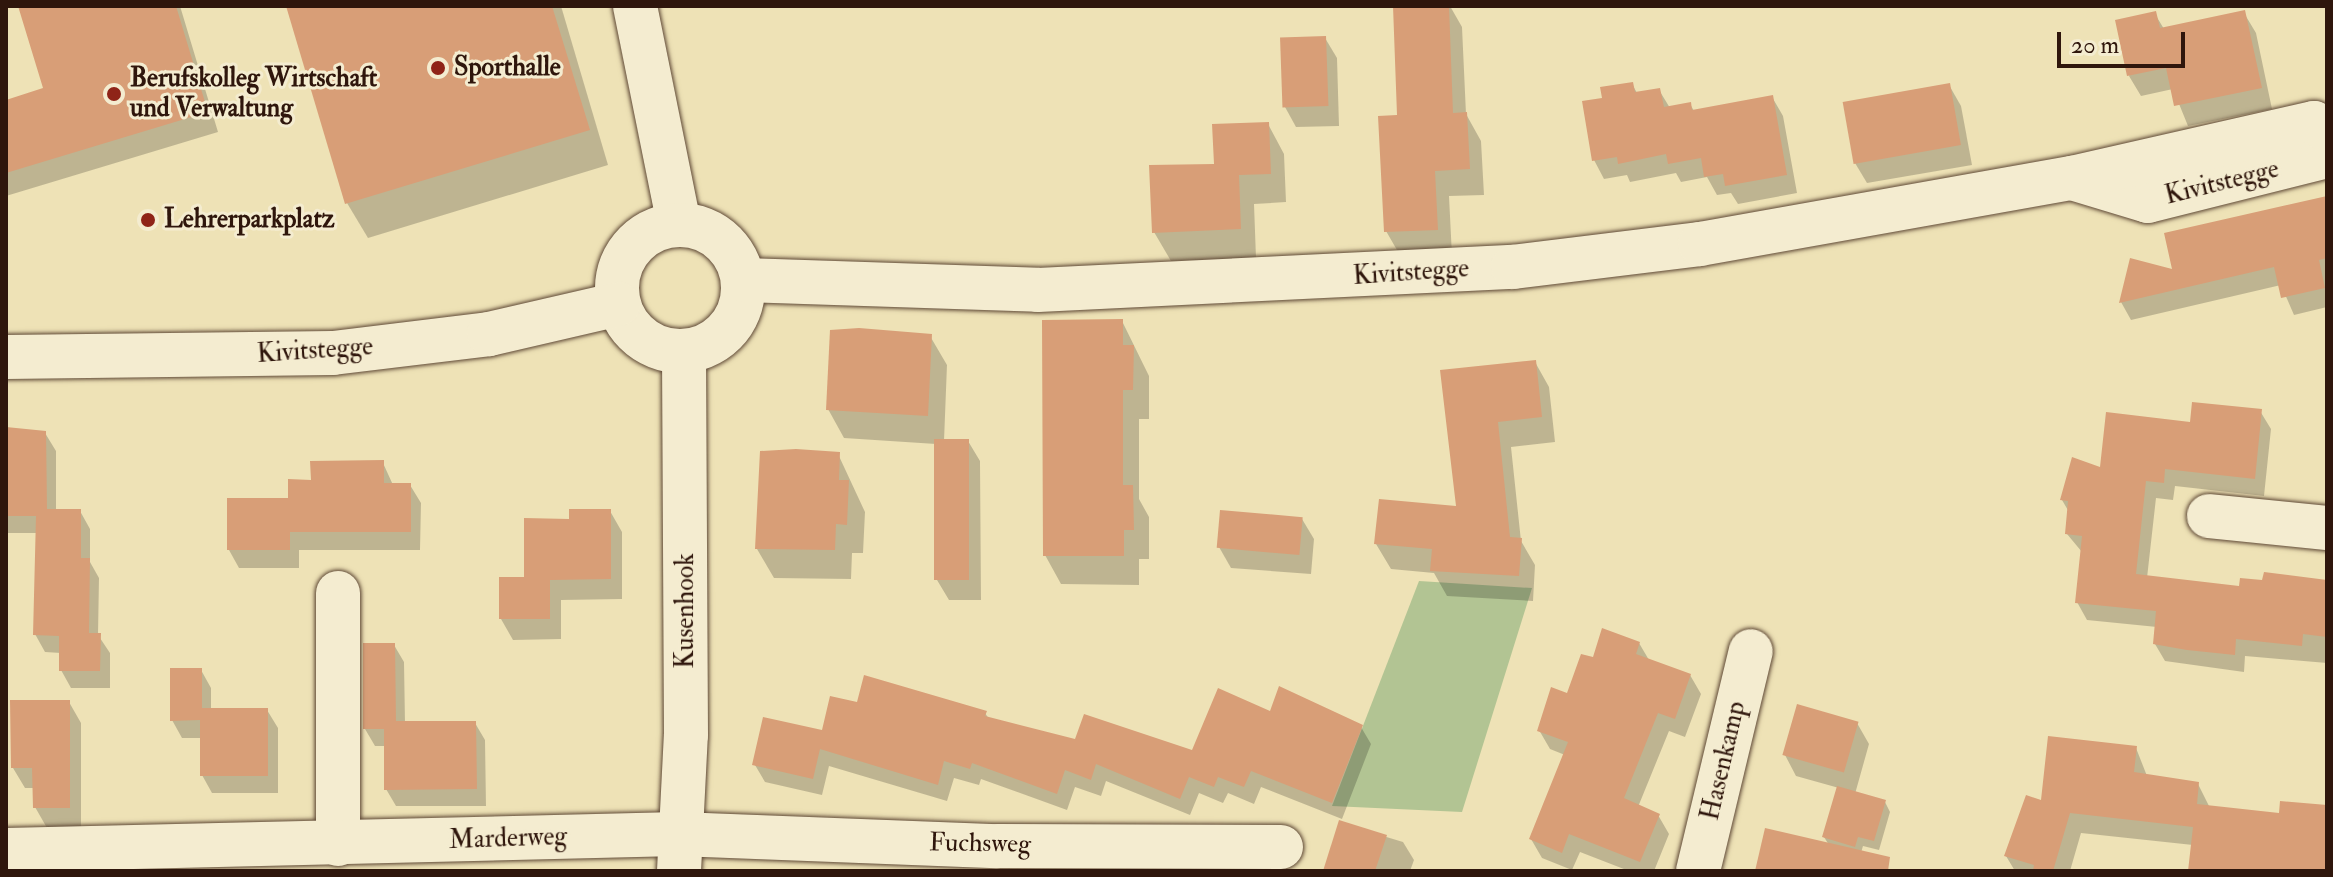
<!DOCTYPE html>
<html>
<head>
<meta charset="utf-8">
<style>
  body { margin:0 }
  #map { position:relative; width:2333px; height:877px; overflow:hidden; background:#eee2b6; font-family:"IM FELL Double Pica",serif }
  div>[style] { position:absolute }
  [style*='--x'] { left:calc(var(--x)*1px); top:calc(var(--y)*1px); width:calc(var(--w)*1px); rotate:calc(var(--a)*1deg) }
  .green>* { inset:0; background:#b2c493 }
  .shadow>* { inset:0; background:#0003 }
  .building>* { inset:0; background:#d89e77; transform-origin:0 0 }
  .roads { filter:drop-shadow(0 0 2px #5f4936) drop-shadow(0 0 2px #5f4936) }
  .minor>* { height:44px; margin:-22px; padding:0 22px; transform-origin:22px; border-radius:22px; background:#f4ecd0 }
  .minor>.ring { margin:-22px; padding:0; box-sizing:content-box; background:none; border:44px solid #f4ecd0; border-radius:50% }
  .dots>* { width:22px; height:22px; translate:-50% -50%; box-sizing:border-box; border:4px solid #f4ecd0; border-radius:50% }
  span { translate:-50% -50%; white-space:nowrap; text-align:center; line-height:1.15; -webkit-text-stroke:6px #f4ecd0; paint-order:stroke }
  .poi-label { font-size:26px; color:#2f160c; font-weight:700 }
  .left { translate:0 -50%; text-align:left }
  .street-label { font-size:26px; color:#2f160c }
  .frame { position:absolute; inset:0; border:8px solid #2f160c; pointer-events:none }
  .scale { position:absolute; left:2057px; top:32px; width:128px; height:36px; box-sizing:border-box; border:4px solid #2f160c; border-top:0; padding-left:10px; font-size:24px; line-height:28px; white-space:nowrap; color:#2f160c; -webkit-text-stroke:6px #f4ecd0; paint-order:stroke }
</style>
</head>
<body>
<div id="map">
  <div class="green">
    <div style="clip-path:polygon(1419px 581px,1532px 588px,1462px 812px,1332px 806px)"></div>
  </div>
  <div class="shadow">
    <div style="clip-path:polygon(20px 6px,180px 6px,218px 132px,6px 196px,6px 102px,46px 90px)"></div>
    <div style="clip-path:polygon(288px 6px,561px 6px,608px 165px,368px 238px,347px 203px)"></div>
    <div style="clip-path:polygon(1395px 6px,1450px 6px,1462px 27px,1466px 114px,1481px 141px,1484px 195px,1449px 196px,1452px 256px,1401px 257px,1386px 231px,1399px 117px)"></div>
    <div style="clip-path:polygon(2244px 13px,2256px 33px,2272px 109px,2188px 126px,2173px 89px,2141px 96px,2129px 76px,2155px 14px,2164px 29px)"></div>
    <div style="clip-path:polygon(1325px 38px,1337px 58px,1339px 126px,1296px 127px,1285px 107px)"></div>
    <div style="clip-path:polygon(1632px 84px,1637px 93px,1659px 90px,1670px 108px,1690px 104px,1694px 111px,1772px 97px,1783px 116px,1797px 193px,1738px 204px,1731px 193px,1717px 195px,1707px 177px,1681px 182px,1676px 173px,1630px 182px,1627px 175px,1604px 179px,1594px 160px,1605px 99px)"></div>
    <div style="clip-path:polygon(1949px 85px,1961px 106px,1972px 165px,1867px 183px,1855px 163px)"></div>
    <div style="clip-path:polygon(1268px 124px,1284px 154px,1286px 202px,1254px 204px,1256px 258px,1171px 261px,1154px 232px,1216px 166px)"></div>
    <div style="clip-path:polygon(2327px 198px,2327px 307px,2294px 315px,2281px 285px,2131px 320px,2121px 302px)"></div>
    <div style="clip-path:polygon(1122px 321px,1149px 376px,1149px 419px,1139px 419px,1139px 499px,1149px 517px,1149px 559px,1139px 559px,1139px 585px,1061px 584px,1045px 555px)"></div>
    <div style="clip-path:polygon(930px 336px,947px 365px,944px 441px,968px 441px,980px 461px,981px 600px,949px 600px,937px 580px,936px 444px,844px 438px,828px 409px)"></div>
    <div style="clip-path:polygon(1535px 362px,1549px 387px,1555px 442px,1511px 447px,1521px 541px,1535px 565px,1533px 601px,1447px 596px,1434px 573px,1391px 569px,1376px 544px,1458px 509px,1443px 372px)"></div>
    <div style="clip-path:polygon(2260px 411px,2271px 429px,2264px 496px,2175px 486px,2173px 500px,2156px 498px,2147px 578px,2241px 588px,2327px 582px,2327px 663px,2245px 656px,2244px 672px,2165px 661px,2155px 644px,2157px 627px,2087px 620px,2077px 602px,2082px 552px,2067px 534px,2069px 512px,2062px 500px,2102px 470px,2192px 424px)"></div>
    <div style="clip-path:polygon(6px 430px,45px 433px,56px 451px,56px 511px,80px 511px,90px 529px,90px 562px,99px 578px,98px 635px,110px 653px,110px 688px,71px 688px,61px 670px,61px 653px,45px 652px,35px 634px,38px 533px,6px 533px)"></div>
    <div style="clip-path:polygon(838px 454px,865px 512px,863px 553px,852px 553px,851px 579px,774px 578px,757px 549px)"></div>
    <div style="clip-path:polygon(383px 463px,393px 485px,410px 485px,421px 503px,420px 550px,299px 550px,299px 568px,239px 568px,229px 550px,313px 482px)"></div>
    <div style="clip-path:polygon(610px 511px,622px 532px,622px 599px,561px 600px,561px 639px,513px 640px,501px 619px,526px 579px,571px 521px)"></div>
    <div style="clip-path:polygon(1302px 519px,1314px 539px,1311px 574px,1231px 568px,1219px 547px)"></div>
    <div style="clip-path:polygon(1639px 643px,1649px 660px,1690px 675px,1701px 694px,1685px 737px,1669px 731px,1638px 807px,1658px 815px,1669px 834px,1654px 871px,1629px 871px,1580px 852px,1572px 870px,1542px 858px,1531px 839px,1565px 755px,1550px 749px,1539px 730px,1594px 660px)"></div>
    <div style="clip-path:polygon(394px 645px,404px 662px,405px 723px,475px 723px,485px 740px,486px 806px,396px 806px,386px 789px,386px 746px,375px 746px,365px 729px)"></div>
    <div style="clip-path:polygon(201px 670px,211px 688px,211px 710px,267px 710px,278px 728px,278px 793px,212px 793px,202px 775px,202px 738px,182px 738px,172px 720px)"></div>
    <div style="clip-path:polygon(69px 702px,81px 723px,81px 828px,47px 828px,35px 807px,35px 788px,25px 788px,13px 768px)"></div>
    <div style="clip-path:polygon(859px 704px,985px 713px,989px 719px,1076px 742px,1193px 752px,1271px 713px,1361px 727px,1371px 744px,1342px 819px,1261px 787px,1254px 804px,1228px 793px,1223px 803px,1199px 793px,1190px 815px,1106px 781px,1101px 796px,1075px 787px,1067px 810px,981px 779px,979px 785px,954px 778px,947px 801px,829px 766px,822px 795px,765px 782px,755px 765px,824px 733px)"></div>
    <div style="clip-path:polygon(1857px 723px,1869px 744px,1855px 794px,1885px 802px,1890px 812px,1879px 850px,1863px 846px,1860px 856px,1840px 871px,1757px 871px,1829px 845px,1824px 837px,1839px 788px,1796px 776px,1785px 755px)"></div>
    <div style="clip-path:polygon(2136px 748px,2147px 776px,2198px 784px,2210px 808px,2280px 816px,2327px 809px,2327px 871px,2190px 871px,2193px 845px,2081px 833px,2070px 871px,2015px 871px,2006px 856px,2043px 803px)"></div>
    <div style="clip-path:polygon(1340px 823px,1403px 842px,1414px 860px,1410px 871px,1325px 871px)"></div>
  </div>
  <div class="building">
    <div style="clip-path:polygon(18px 6px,176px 6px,208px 112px,6px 173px,6px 100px,43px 88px)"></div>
    <div style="clip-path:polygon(286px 6px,552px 6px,590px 130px,345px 204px)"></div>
    <div style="clip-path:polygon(1393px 6px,1449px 6px,1453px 113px,1467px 112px,1470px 169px,1435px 171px,1438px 230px,1384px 232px,1378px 116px,1397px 115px)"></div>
    <div style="clip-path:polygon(2245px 10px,2262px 88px,2174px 106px,2166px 68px,2127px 76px,2115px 20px,2156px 11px,2160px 28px)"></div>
    <div style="left:1326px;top:36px;width:70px;height:46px;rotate:88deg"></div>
    <div style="clip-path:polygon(1633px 82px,1635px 92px,1660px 88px,1664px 107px,1691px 102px,1692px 110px,1773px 95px,1787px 175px,1725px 186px,1723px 174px,1704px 177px,1701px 158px,1668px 164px,1666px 154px,1618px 164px,1617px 157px,1592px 161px,1582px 101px,1602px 98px,1600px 87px)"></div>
    <div style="left:1950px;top:83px;width:63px;height:109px;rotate:80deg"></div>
    <div style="clip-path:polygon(1269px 122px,1271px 174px,1239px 175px,1241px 229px,1152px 233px,1149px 165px,1214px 164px,1212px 124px)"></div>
    <div style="clip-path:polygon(2327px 196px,2327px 258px,2319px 260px,2325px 288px,2281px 298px,2274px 267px,2119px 303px,2130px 258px,2172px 269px,2164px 233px)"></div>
    <div style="clip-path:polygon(1123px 319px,1123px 345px,1134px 345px,1133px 390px,1123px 390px,1123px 485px,1133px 485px,1134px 530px,1124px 530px,1124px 556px,1043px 556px,1042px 320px)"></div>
    <div style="clip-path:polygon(859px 328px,932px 334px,928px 416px,826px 410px,830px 330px)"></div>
    <div style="clip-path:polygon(1536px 360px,1542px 417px,1498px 422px,1510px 537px,1522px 538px,1519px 576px,1430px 571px,1432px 549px,1374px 544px,1379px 499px,1456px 506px,1440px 370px)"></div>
    <div style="clip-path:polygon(2192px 402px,2262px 409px,2255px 479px,2165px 469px,2164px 483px,2146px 481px,2136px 574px,2239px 586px,2240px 578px,2262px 580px,2264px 572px,2327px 580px,2327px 637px,2303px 634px,2302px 646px,2236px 639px,2235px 655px,2187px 650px,2153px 644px,2156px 611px,2075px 603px,2082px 536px,2065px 534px,2068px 501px,2060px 500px,2072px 457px,2100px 467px,2106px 412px,2190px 422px)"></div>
    <div style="clip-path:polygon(6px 427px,46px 431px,47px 509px,81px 509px,81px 558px,90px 558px,89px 633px,101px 633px,100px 671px,59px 671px,59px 636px,33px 635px,36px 516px,6px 516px)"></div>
    <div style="left:934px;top:439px;width:35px;height:141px"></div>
    <div style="clip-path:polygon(796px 449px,840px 452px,839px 480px,849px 480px,847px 525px,836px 524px,835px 550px,755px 549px,760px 451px)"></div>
    <div style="clip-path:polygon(384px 460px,384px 483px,411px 483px,411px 532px,290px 532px,290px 550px,227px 550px,227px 498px,288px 498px,288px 479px,311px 480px,310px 461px)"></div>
    <div style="clip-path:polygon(569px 509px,611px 509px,611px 579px,550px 580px,550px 619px,499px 619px,499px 577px,524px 577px,524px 518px,569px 519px)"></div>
    <div style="left:1220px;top:510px;width:83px;height:38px;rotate:5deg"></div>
    <div style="clip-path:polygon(1602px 628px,1640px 642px,1636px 654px,1691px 674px,1675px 719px,1658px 713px,1624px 798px,1660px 814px,1640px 862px,1569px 834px,1562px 853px,1529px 839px,1568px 742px,1537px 731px,1551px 687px,1567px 693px,1581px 654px,1593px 657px)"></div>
    <div style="clip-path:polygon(363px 643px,395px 643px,396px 721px,476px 721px,477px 789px,384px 790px,384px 729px,363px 729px)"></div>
    <div style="clip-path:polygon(170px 668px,202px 668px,202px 708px,268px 708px,268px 776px,200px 776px,200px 720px,170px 721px)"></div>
    <div style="clip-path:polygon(864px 675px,987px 711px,985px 716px,1075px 739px,1084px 714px,1192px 750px,1218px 688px,1270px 711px,1279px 686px,1363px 725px,1332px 803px,1251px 771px,1244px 787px,1218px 777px,1214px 787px,1189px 777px,1180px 799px,1096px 764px,1091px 780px,1065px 770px,1057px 794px,972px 763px,970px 769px,944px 761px,938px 785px,820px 749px,813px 779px,752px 765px,763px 717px,822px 730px,830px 696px,857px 702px)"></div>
    <div style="clip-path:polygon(10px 700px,70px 700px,70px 808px,33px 808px,32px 768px,11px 768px)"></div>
    <div style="left:1797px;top:704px;width:64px;height:53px;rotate:16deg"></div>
    <div style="clip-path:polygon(2048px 736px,2137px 746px,2134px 772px,2199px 782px,2197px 804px,2279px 813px,2280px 801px,2327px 805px,2327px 871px,2188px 871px,2193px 827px,2070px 813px,2053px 871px,2033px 871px,2034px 865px,2004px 856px,2026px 795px,2041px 800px)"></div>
    <div style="clip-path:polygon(1837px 786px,1886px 800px,1874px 841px,1858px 837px,1855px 847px,1822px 837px)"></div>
    <div style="clip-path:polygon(1339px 820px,1387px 835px,1375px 871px,1323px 871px)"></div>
    <div style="clip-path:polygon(1765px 828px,1890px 857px,1888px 871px,1755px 871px)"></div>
  </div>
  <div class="roads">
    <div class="minor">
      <div style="--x:635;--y:6;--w:222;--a:78.6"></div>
      <div style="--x:2075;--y:179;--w:76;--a:16.8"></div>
      <div style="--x:2148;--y:201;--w:185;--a:-14.1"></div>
      <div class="ring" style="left:617px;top:225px;width:82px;height:82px"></div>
      <div style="--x:744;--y:280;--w:294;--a:1.9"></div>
      <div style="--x:1038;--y:290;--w:476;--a:-2.8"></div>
      <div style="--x:1513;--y:267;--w:188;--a:-7"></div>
      <div style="--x:1700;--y:244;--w:378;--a:-10.1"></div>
      <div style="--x:2072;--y:178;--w:248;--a:-12.8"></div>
      <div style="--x:2314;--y:123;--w:15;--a:28"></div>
      <div style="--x:6;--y:357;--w:327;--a:-0.7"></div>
      <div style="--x:333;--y:353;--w:157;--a:-6.9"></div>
      <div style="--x:489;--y:334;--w:133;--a:-13"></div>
      <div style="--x:2209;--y:516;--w:119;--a:5.8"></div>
      <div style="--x:338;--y:593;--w:251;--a:90"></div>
      <div style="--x:6;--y:850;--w:672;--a:-1.36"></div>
      <div style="--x:678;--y:834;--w:319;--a:2.2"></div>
      <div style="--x:997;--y:846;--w:284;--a:0.2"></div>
      <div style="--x:679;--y:871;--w:136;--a:-87.1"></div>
      <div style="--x:686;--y:735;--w:384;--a:-90.3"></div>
      <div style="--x:1698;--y:871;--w:226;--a:-76.5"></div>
    </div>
  </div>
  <div class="dots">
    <div style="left:438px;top:68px;background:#8f2418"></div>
    <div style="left:114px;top:94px;background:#8f2418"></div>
    <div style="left:148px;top:220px;background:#8f2418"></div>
  </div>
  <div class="poi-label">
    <span class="left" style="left:454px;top:68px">Sporthalle</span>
    <span class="left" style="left:130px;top:94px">Berufskolleg Wirtschaft<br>und Verwaltung</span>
    <span class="left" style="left:164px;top:220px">Lehrerparkplatz</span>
  </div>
  <div class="street-label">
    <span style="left:2222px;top:183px;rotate:-14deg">Kivitstegge</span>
    <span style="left:1411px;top:273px;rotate:-4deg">Kivitstegge</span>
    <span style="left:315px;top:351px;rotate:-4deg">Kivitstegge</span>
    <span style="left:686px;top:611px;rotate:-90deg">Kusenhook</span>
    <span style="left:1724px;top:761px;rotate:-77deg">Hasenkamp</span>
    <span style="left:508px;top:839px;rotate:-2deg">Marderweg</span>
    <span style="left:980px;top:844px;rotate:1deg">Fuchsweg</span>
  </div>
  <div class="frame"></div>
  <div class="scale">20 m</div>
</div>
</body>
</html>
